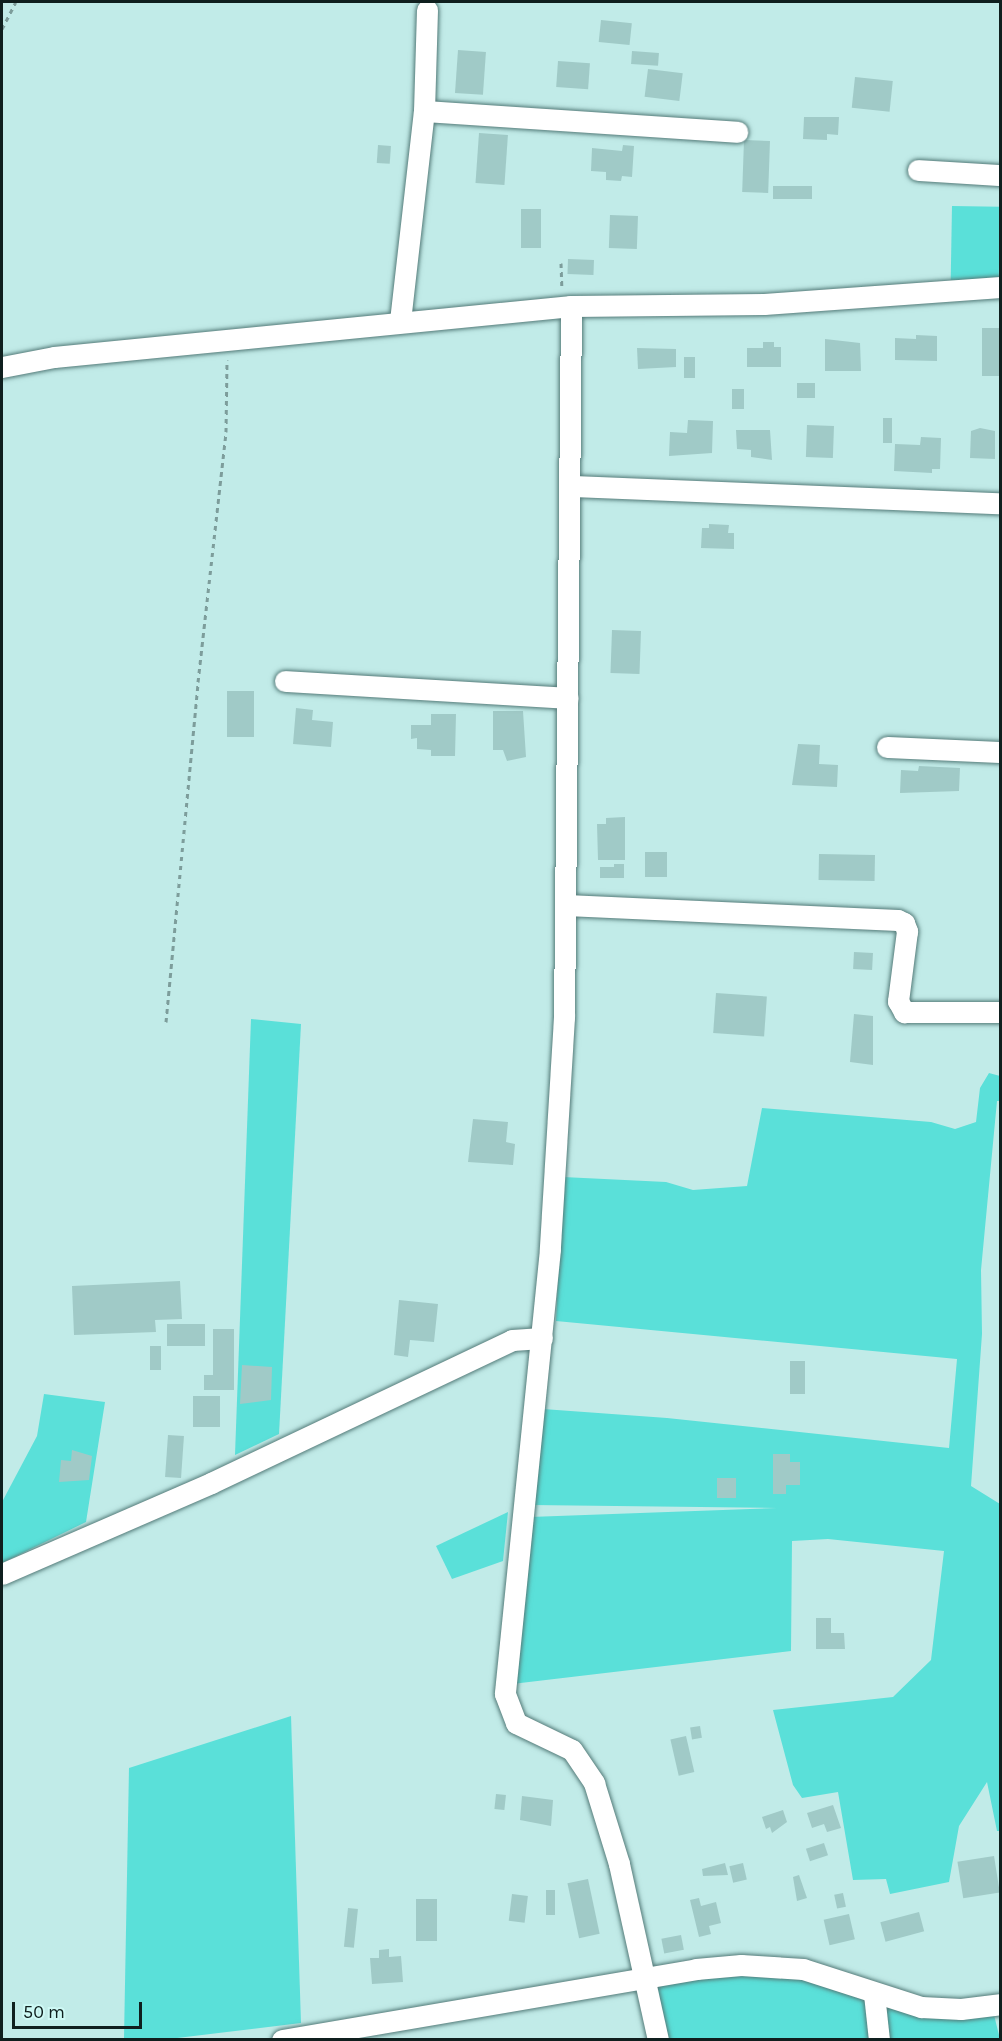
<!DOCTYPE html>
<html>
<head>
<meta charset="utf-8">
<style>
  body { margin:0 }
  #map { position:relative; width:1002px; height:2041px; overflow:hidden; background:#c1ebe8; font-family:Karla,sans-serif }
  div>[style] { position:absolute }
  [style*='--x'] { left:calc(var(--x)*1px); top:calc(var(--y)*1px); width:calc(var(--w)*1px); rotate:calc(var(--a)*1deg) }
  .green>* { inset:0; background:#5ae0d9; transform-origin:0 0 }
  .building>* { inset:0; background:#a0cac7; transform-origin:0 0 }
  .path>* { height:3px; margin-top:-1.5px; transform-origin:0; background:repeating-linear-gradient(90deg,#7d9d9b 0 4.5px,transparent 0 9px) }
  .roads { filter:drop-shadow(0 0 2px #547b79) drop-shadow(0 0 2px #547b79) }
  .minor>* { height:21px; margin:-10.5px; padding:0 10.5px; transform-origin:10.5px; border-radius:10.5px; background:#fff }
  span { translate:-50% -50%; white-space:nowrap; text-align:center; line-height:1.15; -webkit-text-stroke:4.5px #cef9f5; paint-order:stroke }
  .frame { position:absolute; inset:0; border:3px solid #0f1f1e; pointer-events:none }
  .scale { position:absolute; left:12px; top:2002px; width:130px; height:27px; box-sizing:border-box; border:3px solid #0f1f1e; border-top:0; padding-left:8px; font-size:18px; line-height:21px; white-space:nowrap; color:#0f1f1e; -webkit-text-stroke:4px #cef9f5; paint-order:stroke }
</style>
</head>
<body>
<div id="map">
  <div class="green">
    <div style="left:952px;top:206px;width:48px;height:74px;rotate:1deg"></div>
    <div style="clip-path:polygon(251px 1019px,301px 1024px,279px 1434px,235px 1455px)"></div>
    <div style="clip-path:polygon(989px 1073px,1000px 1076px,1000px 1101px,997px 1101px,981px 1270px,982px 1334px,971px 1486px,1000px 1504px,1000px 1831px,997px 1831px,987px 1782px,959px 1826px,949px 1882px,890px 1894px,886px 1879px,853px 1880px,838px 1792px,802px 1798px,793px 1785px,773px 1710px,893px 1697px,931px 1660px,944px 1551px,828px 1539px,792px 1541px,791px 1651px,512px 1684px,530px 1517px,777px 1508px,531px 1505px,543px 1409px,667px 1418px,949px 1448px,957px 1359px,556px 1321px,563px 1177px,666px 1182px,693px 1190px,747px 1186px,762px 1108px,931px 1122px,955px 1129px,976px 1122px,980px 1088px)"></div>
    <div style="clip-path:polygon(44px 1394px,105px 1402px,86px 1522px,2px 1563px,2px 1502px,37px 1436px)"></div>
    <div style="clip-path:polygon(508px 1512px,503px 1561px,452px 1579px,436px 1546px)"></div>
    <div style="clip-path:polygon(291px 1716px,301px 2023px,169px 2039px,124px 2039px,129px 1768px)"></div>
    <div style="clip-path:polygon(747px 1970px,780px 1972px,994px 2015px,1000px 2039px,652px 2039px,639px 1987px)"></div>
  </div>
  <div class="building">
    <div style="left:601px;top:20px;width:31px;height:22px;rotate:6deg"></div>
    <div style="left:458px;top:50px;width:28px;height:43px;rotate:4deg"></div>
    <div style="left:632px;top:51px;width:27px;height:13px;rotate:4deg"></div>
    <div style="left:558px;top:61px;width:32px;height:26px;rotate:4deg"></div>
    <div style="left:648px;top:69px;width:35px;height:28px;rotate:7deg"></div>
    <div style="left:855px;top:77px;width:38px;height:31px;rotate:6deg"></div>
    <div style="clip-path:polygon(804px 117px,839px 117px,838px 135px,827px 134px,827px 140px,803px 139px)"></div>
    <div style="left:479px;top:133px;width:29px;height:50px;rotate:4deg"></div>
    <div style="left:744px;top:140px;width:26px;height:52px;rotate:2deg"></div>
    <div style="left:378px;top:145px;width:13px;height:18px;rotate:4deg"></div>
    <div style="clip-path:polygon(623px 145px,634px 146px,632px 177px,622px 176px,621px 181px,606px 180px,606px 172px,591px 171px,592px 148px,622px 151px)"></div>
    <div style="left:773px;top:186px;width:39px;height:13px"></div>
    <div style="left:521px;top:209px;width:20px;height:39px"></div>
    <div style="left:610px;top:215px;width:28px;height:33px;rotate:2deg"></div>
    <div style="left:568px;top:259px;width:26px;height:15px;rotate:2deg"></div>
    <div style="left:982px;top:328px;width:18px;height:48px"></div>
    <div style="clip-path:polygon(916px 335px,937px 336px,937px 361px,895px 360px,895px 338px,916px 339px)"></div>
    <div style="clip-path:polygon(825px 339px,860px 343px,861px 371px,825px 371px)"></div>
    <div style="clip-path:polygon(763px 342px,774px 342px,774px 347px,781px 347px,781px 367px,747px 367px,747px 348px,763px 348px)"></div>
    <div style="clip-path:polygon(637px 348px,676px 349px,676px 367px,638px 369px)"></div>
    <div style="left:684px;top:357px;width:11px;height:21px"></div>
    <div style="left:797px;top:383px;width:18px;height:15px"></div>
    <div style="left:732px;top:389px;width:12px;height:20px"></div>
    <div style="left:883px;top:418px;width:9px;height:25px"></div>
    <div style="clip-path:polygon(688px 420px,713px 421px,712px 453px,669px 456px,670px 432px,687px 433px)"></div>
    <div style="left:807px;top:425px;width:27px;height:32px;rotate:2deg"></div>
    <div style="clip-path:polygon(980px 428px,995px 431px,995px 459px,970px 458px,971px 431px)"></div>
    <div style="clip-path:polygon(736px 430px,770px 430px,772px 460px,751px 457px,751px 450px,737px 449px)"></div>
    <div style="clip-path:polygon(921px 437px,941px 438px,940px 469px,932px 469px,932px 473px,894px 471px,895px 444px,920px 445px)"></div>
    <div style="clip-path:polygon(709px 524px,729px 525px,728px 533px,734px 533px,734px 549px,701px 548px,702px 528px,709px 528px)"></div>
    <div style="left:612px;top:630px;width:29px;height:43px;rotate:2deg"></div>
    <div style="left:227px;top:691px;width:27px;height:46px"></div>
    <div style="clip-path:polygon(296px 708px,313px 710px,312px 720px,333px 722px,331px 747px,293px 744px)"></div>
    <div style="clip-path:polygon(493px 711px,523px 711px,526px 757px,507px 761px,503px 750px,493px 750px)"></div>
    <div style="clip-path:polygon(431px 714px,456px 714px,455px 756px,431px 756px,431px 750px,417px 749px,417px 738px,411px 739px,411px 725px,431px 725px)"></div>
    <div style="clip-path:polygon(798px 744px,820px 745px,819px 764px,838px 765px,837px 787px,792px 785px)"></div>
    <div style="clip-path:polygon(919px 766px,960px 768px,959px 791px,900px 793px,901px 770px,918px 771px)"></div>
    <div style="clip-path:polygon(625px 817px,625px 860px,598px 860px,597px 824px,606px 824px,606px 818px)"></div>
    <div style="left:645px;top:852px;width:22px;height:25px"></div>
    <div style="left:819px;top:854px;width:56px;height:26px;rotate:1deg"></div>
    <div style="clip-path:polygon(614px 864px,624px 864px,624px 878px,600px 878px,600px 867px,614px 867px)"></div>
    <div style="left:854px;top:952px;width:19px;height:17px;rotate:3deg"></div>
    <div style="left:716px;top:993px;width:51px;height:40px;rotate:4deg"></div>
    <div style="clip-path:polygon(854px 1014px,873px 1016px,873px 1065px,850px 1062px)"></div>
    <div style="clip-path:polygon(473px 1119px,508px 1122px,506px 1142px,515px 1144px,513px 1165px,468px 1162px)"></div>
    <div style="clip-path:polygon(180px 1281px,182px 1319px,155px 1320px,156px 1332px,74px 1335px,72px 1286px)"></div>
    <div style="clip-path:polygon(399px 1300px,438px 1304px,434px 1342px,410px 1340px,408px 1357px,394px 1355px)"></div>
    <div style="left:205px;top:1324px;width:22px;height:38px;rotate:90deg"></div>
    <div style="clip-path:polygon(213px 1329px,234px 1329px,234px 1390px,204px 1390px,204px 1375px,213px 1375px)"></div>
    <div style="left:150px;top:1346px;width:11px;height:24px"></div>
    <div style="left:790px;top:1361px;width:15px;height:33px"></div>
    <div style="clip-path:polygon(242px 1365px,272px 1367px,271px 1400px,240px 1404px)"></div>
    <div style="left:220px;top:1396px;width:31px;height:27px;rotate:90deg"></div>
    <div style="left:168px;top:1435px;width:16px;height:42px;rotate:4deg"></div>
    <div style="clip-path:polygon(72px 1450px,92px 1456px,89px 1480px,59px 1482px,61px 1460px,71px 1461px)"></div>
    <div style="clip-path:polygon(773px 1454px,790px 1454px,790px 1462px,800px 1462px,800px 1485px,786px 1485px,786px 1494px,773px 1494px)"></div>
    <div style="left:717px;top:1478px;width:19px;height:20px"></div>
    <div style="clip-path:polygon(816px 1618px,831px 1618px,831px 1633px,844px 1633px,845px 1649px,816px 1649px)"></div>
    <div style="left:700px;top:1726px;width:12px;height:10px;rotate:81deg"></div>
    <div style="left:686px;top:1736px;width:37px;height:16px;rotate:77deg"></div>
    <div style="left:496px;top:1794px;width:10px;height:15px;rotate:6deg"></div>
    <div style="clip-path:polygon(522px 1796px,553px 1800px,551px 1826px,520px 1820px)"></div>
    <div style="clip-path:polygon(833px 1805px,841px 1828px,827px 1832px,824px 1824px,812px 1828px,807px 1813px)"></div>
    <div style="clip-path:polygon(783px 1810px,787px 1822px,772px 1833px,770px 1827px,766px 1829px,762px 1817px)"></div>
    <div style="left:824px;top:1843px;width:13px;height:19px;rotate:72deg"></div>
    <div style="left:994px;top:1856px;width:37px;height:37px;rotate:81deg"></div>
    <div style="clip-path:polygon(725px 1863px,728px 1875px,703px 1876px,702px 1869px)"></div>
    <div style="left:743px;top:1863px;width:17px;height:14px;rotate:77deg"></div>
    <div style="clip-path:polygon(799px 1875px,807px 1898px,797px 1901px,793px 1877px)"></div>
    <div style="left:588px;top:1879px;width:56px;height:21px;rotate:78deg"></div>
    <div style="left:546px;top:1890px;width:9px;height:25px"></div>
    <div style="left:843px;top:1893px;width:14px;height:9px;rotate:78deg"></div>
    <div style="left:512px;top:1894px;width:16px;height:27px;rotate:7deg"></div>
    <div style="clip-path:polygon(699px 1898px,701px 1906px,716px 1902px,721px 1923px,709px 1926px,711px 1934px,699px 1937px,690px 1900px)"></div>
    <div style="left:416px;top:1899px;width:21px;height:42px"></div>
    <div style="left:348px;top:1908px;width:10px;height:39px;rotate:6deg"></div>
    <div style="left:919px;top:1912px;width:20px;height:40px;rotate:75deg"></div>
    <div style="left:849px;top:1914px;width:26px;height:26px;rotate:77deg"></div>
    <div style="left:681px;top:1935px;width:15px;height:20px;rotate:79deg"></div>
    <div style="clip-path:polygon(389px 1949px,389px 1957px,401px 1956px,403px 1982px,372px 1984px,370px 1958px,379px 1958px,379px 1950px)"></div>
  </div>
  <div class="path">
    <div style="--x:2;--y:29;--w:30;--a:-63"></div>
    <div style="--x:561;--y:263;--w:24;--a:88"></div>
    <div style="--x:166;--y:1022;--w:342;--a:-84.6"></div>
    <div style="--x:198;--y:682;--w:252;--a:-83.6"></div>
    <div style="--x:226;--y:432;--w:72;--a:-89.2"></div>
  </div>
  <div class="roads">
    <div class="minor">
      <div style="--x:424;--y:111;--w:314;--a:3.8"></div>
      <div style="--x:918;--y:170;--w:82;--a:3.5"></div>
      <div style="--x:571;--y:306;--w:711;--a:90.56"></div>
      <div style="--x:564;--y:1017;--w:232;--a:93.5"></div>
      <div style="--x:550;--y:1249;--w:447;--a:95.8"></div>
      <div style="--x:505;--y:1694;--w:31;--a:69"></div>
      <div style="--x:516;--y:1723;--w:62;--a:25.7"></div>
      <div style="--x:572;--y:1750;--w:40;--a:56"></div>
      <div style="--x:594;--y:1783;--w:85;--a:72.8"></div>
      <div style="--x:619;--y:1864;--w:180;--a:77.5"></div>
      <div style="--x:400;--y:321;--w:211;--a:-83.5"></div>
      <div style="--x:424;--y:111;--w:101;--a:-88.3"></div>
      <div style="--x:2;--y:367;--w:53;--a:-10.9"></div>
      <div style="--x:54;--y:357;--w:520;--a:-5.63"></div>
      <div style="--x:571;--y:306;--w:193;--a:-0.6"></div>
      <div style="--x:764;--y:304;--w:237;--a:-4.1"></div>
      <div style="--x:571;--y:486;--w:429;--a:2.3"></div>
      <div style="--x:285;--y:681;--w:283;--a:3.4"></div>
      <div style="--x:887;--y:747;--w:113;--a:2.5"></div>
      <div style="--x:566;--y:905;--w:332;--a:2.6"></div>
      <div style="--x:898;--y:920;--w:7;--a:27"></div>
      <div style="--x:904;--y:923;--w:9;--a:69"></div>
      <div style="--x:907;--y:931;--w:71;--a:97.3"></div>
      <div style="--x:898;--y:1001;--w:13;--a:61"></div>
      <div style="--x:904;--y:1012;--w:96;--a:0"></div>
      <div style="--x:2;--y:1574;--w:228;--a:-23.5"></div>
      <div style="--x:211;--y:1483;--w:333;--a:-25.4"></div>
      <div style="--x:512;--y:1340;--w:30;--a:-4"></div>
      <div style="--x:874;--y:1994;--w:46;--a:83.8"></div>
      <div style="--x:282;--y:2040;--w:420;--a:-9.7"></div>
      <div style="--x:696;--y:1969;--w:45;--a:-5.1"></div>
      <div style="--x:741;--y:1965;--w:62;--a:3.7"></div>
      <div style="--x:803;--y:1969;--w:124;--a:17.9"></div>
      <div style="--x:921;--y:2007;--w:40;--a:2.9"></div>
      <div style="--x:961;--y:2009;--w:39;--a:-7"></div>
    </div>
  </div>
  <div class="frame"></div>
  <div class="scale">50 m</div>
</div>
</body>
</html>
